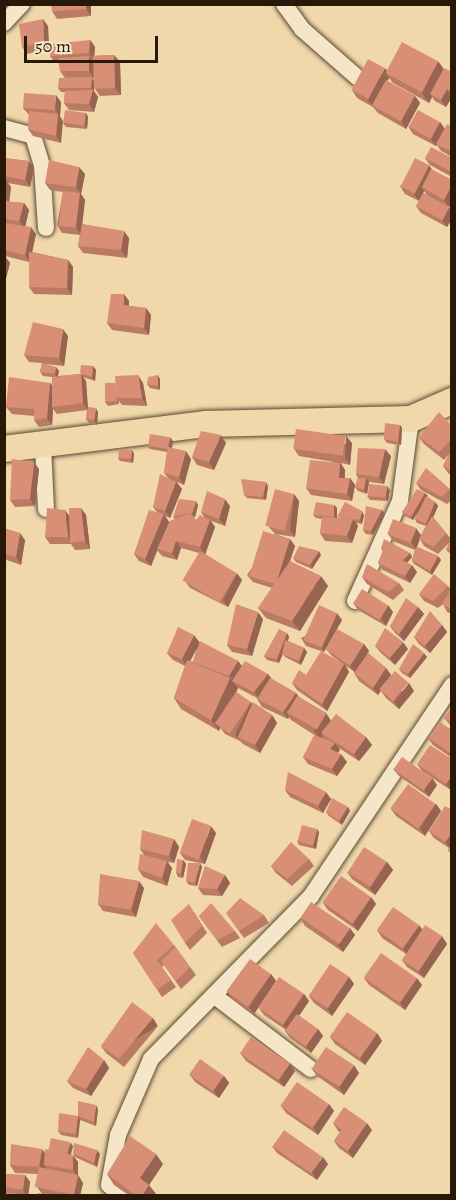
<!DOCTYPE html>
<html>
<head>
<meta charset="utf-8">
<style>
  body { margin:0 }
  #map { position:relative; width:456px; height:1200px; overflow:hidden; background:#f0d8ab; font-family:Alegreya,serif }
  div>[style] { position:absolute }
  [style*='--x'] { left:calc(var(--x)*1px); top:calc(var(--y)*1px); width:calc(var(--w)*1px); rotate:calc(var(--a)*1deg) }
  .roads { filter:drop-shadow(0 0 2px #5a4831) drop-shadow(0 0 2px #5a4831) }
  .street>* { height:16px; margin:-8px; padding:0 8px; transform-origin:8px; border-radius:8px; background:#f5e6c8 }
  .primary>* { height:26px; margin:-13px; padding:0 13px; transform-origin:13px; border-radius:13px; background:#f0d8ab }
  .wall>* { inset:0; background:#ba7b65 }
  .shaded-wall>* { inset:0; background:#976452; transform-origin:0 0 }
  .building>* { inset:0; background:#d88f75; transform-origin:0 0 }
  span { translate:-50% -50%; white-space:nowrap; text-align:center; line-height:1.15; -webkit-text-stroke:6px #f5e6c8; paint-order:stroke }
  .frame { position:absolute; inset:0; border:6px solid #281808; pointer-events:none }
  .scale { position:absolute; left:24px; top:36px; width:134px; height:27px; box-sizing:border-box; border:3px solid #281808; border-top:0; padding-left:8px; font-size:18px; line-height:21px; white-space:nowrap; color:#281808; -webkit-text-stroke:4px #f5e6c8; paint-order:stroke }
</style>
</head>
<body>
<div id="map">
  <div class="roads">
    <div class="street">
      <div style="--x:284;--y:4;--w:31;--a:54"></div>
      <div style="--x:302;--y:29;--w:74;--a:41.2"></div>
      <div style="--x:4;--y:23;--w:26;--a:-47"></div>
      <div style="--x:4;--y:128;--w:30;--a:15"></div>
      <div style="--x:33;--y:136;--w:31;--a:73"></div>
      <div style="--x:42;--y:166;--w:62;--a:86.3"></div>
      <div style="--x:43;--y:446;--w:63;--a:87.3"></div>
      <div style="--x:355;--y:601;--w:110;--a:-65.8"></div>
      <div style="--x:400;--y:501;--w:83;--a:-82.4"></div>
      <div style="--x:216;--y:997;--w:119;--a:37.2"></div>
      <div style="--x:121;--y:1196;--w:16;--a:-137"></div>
      <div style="--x:109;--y:1185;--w:51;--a:-79.8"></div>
      <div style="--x:118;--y:1135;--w:83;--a:-66.5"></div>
      <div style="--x:151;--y:1059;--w:228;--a:-45.5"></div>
      <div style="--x:311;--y:896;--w:254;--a:-56.2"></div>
    </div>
    <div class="primary">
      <div style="--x:4;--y:449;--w:204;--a:-7.1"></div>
      <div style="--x:206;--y:424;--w:205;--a:-1.4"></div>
      <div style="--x:411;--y:419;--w:45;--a:-23.7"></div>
    </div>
  </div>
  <div class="wall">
    <div style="clip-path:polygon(91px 4px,91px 16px,57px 19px,52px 11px)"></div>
    <div style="clip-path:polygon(48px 26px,49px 49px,27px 54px,22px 47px)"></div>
    <div style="clip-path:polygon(90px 40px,95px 47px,94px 56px,114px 55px,120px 62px,121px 95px,100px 96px,95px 89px,94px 71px,94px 78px,92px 78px,94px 81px,94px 91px,98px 97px,94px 112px,69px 110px,64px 103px,65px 92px,61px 92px,58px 88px,65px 78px,60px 71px,59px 63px,55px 63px,50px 56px)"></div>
    <div style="clip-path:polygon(443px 69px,452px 72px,452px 97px,446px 107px,435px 101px,432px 97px,429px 103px,393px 83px,389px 78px,387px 81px,415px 96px,420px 103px,406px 129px,378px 113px,373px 107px,357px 98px,352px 90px,387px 71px)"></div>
    <div style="clip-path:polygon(61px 102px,60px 116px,61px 143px,33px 136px,28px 129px,29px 115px,23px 108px)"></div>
    <div style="clip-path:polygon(86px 113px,88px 117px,87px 129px,66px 127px,63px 123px)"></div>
    <div style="clip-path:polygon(440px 122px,444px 128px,452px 127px,452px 157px,441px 151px,437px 145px,436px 146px,413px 134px,408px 126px)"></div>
    <div style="clip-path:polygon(4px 158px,29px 161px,34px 168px,30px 187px,8px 183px,11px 187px,9px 202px,24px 203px,29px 210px,25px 226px,36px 234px,32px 252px,68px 260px,73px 267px,72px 295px,34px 294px,29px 287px,29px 262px,5px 256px,10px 263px,4px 286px)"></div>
    <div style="clip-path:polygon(425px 158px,452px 158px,452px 177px,430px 165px)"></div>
    <div style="clip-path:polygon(429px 165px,432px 170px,452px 180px,452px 202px,449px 207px,427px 195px,424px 191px,423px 193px,449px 207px,447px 227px,421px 213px,416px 206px,419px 201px,405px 194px,400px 186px)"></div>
    <div style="clip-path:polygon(85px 174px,81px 194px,85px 200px,82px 224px,129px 238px,127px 258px,83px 253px,78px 246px,80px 235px,62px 233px,57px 225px,63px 192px,50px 190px,45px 183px)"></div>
    <div style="clip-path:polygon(129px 301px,129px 306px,146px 308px,151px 315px,149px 335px,112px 330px,107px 323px)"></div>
    <div style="clip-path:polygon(68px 336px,64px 366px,45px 364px,59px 371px,58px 376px,81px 374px,93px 366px,96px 370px,95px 381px,83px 377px,86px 381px,88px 408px,98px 412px,97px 425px,89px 423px,86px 419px,87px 410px,57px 414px,53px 409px,52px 425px,39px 427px,34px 420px,34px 416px,12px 414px,6px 407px,50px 383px,52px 385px,52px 377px,43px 376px,40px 372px,42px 363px,29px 362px,24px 355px)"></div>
    <div style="clip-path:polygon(160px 379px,160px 390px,150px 388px,147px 384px)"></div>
    <div style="clip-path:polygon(143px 383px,147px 406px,122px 405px,119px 401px,119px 404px,108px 406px,105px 402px)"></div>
    <div style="clip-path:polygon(400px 425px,402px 428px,401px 445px,387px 443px,384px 439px)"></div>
    <div style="clip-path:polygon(452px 426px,452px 476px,448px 473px,443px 466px,449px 454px,444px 460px,424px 444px,419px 437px)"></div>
    <div style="clip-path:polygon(173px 441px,172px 448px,191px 459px,184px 485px,177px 482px,182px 489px,170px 518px,165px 516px,169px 522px,175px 519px,173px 517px,198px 505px,195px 517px,194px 518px,196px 520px,204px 517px,201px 512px,230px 506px,225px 526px,211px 521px,215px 527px,205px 554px,242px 580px,228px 607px,190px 588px,185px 581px,199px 553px,181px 548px,177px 560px,162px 556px,157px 550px,151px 566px,139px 561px,134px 554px,157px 512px,153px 507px,168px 478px,164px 473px,167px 452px,150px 449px,147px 446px)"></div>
    <div style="clip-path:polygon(226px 443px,214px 470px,197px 465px,192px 457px)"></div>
    <div style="clip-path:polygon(352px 443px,350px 465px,341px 463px,345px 470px,345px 478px,350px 478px,355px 485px,352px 501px,311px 495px,306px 488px,334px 462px,299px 456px,294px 449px)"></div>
    <div style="clip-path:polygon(132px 450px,134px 454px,133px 463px,120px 461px,118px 458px)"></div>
    <div style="clip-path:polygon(391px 456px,384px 484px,369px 482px,367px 494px,358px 491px,355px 487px,358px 478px,356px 474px)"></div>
    <div style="clip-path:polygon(39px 469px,35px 506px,15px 507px,10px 500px)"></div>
    <div style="clip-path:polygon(416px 483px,450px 489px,452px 491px,452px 500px,447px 504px,421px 490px)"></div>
    <div style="clip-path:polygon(268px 486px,266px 500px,247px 498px,244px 495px)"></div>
    <div style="clip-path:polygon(390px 490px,388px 501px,370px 500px,367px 496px)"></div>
    <div style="clip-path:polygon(425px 493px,427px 497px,435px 502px,438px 506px,433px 517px,451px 539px,452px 539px,452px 554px,448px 552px,446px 549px,450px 542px,438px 554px,424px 546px,420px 539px,417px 547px,438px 556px,441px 560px,432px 575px,414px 564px,412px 560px,415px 550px,393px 541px,388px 534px,421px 535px,426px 526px,417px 523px,415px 519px,418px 512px,413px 520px,405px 516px,402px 512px)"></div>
    <div style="clip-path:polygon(294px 494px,299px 501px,295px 537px,275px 534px,290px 539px,295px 546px,290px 561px,328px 586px,300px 631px,266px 618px,258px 608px,272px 588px,253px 582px,247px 575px,275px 534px,269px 527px)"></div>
    <div style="clip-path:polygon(334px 505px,337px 508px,337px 518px,364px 515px,362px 524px,356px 523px,358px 526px,352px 543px,325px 541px,320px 533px,322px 519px,316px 518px,313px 515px)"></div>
    <div style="clip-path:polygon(81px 508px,86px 515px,90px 549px,75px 550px,71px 544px,50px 544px,45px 537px,69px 515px)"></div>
    <div style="clip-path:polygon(382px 510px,385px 514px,373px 535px,366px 534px,363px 530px)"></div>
    <div style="clip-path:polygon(4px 528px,25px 540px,21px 565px,4px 559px)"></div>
    <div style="clip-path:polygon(381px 548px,410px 553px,412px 557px,407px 563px,417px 572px,410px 583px,383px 570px,378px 563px,383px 552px)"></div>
    <div style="clip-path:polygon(321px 555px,312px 569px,296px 562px,293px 558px)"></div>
    <div style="clip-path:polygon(362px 577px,399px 583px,404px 590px,393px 600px,367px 584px)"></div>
    <div style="clip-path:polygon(448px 586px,452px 591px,452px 614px,447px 612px,443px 604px,438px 608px,424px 601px,419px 594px)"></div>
    <div style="clip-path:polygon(353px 603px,393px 612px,386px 626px,358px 610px)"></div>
    <div style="clip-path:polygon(418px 607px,424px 614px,404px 641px,395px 633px,390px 626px)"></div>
    <div style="clip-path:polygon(263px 619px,252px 656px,232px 652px,227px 645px)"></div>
    <div style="clip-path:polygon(342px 620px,324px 652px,306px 646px,301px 638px)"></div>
    <div style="clip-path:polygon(442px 625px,447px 632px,430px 653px,419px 644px,414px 637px)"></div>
    <div style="clip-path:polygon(287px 633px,289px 637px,288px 641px,304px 648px,307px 652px,301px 665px,285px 657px,283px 654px,279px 663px,267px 660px,264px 656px)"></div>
    <div style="clip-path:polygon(evenodd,199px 642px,238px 661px,242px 666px,268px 674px,272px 679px,296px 693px,299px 697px,326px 713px,331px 721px,366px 737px,372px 745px,359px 761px,339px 748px,340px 750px,338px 752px,347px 762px,337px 776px,308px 764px,303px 757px,316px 736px,291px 720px,289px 717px,288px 719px,262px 707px,257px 699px,257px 698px,238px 688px,236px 692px,253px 704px,272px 715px,277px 723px,260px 753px,243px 744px,240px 741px,225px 734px,220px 727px,219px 731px,181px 709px,174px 698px,185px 666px,173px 660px,167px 653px,199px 642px,198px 645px,193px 662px,190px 661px,198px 645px)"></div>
    <div style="clip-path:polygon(364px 644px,369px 651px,368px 653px,386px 668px,391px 675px,378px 695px,359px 681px,354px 673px,355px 672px,346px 666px,349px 672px,327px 711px,297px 690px,292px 683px,306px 675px,339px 661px,332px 656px,326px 649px)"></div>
    <div style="clip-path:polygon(375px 646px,408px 649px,395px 665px,381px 653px)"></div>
    <div style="clip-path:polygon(427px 657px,410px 678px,402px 673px,399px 669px)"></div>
    <div style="clip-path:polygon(381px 691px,414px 691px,399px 709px,386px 698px)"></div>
    <div style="clip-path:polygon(452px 708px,452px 727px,444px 718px)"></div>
    <div style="clip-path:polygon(452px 730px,452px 758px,433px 745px,428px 738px)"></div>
    <div style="clip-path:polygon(452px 759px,452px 791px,422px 771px,417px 764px)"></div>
    <div style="clip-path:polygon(393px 769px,432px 778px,437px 785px,429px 797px,399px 776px)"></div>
    <div style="clip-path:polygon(285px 790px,331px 799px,323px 813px,290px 797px)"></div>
    <div style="clip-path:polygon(436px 804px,441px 811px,425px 836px,396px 816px,391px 809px)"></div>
    <div style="clip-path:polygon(348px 807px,350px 811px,342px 825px,329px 816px,326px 812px)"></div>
    <div style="clip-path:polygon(452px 810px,452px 855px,448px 850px,449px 848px,434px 838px,429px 831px)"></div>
    <div style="clip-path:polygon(319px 832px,316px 849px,299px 845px,297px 841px)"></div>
    <div style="clip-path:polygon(216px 833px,205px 864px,185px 860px,180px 853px)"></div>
    <div style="clip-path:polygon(174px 839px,179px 847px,174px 863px,167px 862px,172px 868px,167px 886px,143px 877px,138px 869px,144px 855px,140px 849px)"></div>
    <div style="clip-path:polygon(309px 859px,314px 866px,292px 886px,276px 873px,271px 866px)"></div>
    <div style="clip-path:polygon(183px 860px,186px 864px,183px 878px,178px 877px,176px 873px)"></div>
    <div style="clip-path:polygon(387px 862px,393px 870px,375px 895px,352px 879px,347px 872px)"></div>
    <div style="clip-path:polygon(202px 867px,197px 886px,189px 885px,186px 881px)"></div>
    <div style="clip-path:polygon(225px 875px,230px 883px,222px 896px,203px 895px,198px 888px)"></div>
    <div style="clip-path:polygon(144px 888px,136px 917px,103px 911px,98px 904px)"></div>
    <div style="clip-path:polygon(371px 897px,376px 904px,358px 931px,328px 910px,323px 903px)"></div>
    <div style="clip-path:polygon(194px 912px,207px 933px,190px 950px,185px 943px)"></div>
    <div style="clip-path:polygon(226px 913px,264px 915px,269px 923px,244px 938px)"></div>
    <div style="clip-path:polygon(199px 916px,235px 931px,240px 938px,222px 947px)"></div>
    <div style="clip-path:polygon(300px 918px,355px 935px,343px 952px,305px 926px)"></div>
    <div style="clip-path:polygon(422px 929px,447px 944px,424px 978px,407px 967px,402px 960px,406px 954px,382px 938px,377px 930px)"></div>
    <div style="clip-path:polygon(174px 945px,196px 975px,181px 989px,164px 965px,162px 967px,176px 987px,162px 997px,133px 953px)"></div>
    <div style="clip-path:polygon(271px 974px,276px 981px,254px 1014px,232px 999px,227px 992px)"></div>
    <div style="clip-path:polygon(349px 977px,354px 984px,332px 1016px,314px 1003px,309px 996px)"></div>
    <div style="clip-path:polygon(364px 978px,422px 985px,405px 1010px,369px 985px)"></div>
    <div style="clip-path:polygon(304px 994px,309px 1001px,299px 1016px,318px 1029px,323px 1036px,311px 1053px,290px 1038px,285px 1031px,286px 1030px,264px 1015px,258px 1007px)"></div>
    <div style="clip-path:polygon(158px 1026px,124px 1067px,106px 1053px,101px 1046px)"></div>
    <div style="clip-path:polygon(377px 1033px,382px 1041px,365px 1065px,335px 1044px,330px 1037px)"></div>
    <div style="clip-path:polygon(241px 1054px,295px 1071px,284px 1087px,246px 1061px)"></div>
    <div style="clip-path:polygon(104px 1060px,109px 1068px,91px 1096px,73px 1088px,67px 1081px)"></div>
    <div style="clip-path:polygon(311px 1068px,359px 1073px,344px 1095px,317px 1076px)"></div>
    <div style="clip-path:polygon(190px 1075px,224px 1076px,229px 1083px,219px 1098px,195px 1082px)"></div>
    <div style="clip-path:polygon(329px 1104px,334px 1111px,318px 1135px,286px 1113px,281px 1106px)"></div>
    <div style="clip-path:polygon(98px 1109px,96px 1126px,80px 1120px,78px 1138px,61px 1135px,58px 1131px,78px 1116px)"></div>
    <div style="clip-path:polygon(333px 1123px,372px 1130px,353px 1158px,339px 1148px,334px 1141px,340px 1132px,338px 1131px)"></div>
    <div style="clip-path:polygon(73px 1146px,71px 1154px,78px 1162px,78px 1175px,83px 1183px,80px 1196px,38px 1196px,42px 1194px,37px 1187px,38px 1174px,15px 1173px,10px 1165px,45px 1153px,49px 1150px)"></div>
    <div style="clip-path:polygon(272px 1146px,328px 1164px,317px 1180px,277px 1153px)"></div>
    <div style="clip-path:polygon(73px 1153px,100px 1154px,97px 1167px,75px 1157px)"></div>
    <div style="clip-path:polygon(163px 1164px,149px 1185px,156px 1196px,130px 1196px,114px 1185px,107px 1174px)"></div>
    <div style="clip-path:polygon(4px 1174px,25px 1175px,30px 1182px,28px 1196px,4px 1196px)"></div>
  </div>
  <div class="shaded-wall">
    <div style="clip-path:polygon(86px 4px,91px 4px,91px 16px,86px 9px)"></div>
    <div style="clip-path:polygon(43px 19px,48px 26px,49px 49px,44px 42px)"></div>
    <div style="clip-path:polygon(90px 40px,95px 47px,94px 60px,89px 53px)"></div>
    <div style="clip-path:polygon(114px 55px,120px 62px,121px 95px,115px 88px)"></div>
    <div style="clip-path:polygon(89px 56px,94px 64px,94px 78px,89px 71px)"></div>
    <div style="clip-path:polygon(438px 61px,446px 72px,430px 94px,432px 97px,429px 103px,422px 93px)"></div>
    <div style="clip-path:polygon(385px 68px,390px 75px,386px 73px,389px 78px,373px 107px,368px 100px)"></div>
    <div style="clip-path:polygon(92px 77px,94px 81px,94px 91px,98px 97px,94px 112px,89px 104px,93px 90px,91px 88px)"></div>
    <div style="clip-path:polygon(447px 89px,452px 97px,446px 107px,441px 100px)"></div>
    <div style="clip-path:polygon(56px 95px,61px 102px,60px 116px,63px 121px,61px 143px,56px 136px,58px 114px,55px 109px)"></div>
    <div style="clip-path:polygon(415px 96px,420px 103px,406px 129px,401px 121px)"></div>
    <div style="clip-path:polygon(86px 113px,88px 117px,87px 129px,85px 125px)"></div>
    <div style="clip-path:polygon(440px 122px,445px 129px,436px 146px,431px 139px)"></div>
    <div style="clip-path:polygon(29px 161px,34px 168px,30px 187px,25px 180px)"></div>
    <div style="clip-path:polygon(429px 165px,434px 173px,422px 187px,424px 191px,419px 201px,414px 194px)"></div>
    <div style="clip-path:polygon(79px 167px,85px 174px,81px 194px,85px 200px,81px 235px,76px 228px,80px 193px,76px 187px)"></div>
    <div style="clip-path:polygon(6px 180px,11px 187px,9px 203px,4px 196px)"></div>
    <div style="clip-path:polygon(452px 185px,452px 202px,449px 207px,444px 200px)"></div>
    <div style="clip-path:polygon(24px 203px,29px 210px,25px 228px,19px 221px)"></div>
    <div style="clip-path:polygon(449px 207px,452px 211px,452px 219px,447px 227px,442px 220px)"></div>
    <div style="clip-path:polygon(31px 227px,36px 234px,30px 262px,25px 255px)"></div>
    <div style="clip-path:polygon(124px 231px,129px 238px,127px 258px,121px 250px)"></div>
    <div style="clip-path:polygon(4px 255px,10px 263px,4px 286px)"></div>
    <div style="clip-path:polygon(68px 260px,73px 267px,72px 295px,67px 288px)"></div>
    <div style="clip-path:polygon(124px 294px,129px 301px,129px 313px,124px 305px)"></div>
    <div style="clip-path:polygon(146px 308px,151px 315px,149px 335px,144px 328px)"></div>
    <div style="clip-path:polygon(63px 329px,68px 336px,64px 366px,59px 358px)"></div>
    <div style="clip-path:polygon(93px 366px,96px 370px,95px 381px,92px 377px)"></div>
    <div style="clip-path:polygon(56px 367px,59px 371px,57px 378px,55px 374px)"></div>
    <div style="clip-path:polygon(81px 374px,86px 381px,88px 410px,83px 403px)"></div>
    <div style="clip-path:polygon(138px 375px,143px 383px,147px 406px,142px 398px)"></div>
    <div style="clip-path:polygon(158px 375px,160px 379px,160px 390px,158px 386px)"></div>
    <div style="clip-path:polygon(50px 383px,55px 390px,52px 407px,53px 409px,52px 425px,47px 418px)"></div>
    <div style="clip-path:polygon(96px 408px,98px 412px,97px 425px,94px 421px)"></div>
    <div style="clip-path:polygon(400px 425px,402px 428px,401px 445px,398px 442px)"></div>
    <div style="clip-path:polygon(221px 435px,226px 443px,214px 470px,209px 462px)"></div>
    <div style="clip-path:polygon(346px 436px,352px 443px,350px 465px,345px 458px)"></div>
    <div style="clip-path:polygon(170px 437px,173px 441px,171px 453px,168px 449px)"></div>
    <div style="clip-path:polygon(385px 449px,391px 456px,384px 484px,379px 477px)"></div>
    <div style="clip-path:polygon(132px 450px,134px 454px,133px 463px,130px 459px)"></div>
    <div style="clip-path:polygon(186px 451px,191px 459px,184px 485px,179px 477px)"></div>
    <div style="clip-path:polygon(34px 462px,39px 469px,35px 506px,30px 499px)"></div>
    <div style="clip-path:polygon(340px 463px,345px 470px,344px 485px,339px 478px)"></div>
    <div style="clip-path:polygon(350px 478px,355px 485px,352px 501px,347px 494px)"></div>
    <div style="clip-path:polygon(366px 478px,369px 482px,367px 494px,364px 490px)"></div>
    <div style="clip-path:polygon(176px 482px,182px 489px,170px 518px,165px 511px)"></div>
    <div style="clip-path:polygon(266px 482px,268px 486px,266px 500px,263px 497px)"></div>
    <div style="clip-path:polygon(387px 486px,390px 490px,388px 501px,385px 498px)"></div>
    <div style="clip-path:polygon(425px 493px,428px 496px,413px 520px,411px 517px)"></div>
    <div style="clip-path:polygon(294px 494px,299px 501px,295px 537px,290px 530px)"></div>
    <div style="clip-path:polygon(225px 499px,230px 506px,225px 526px,219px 519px)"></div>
    <div style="clip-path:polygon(196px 501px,198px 505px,195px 517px,192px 514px)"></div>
    <div style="clip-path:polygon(435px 502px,438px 506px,429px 527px,426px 524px)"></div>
    <div style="clip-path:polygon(334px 505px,337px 508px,337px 521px,334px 517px)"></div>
    <div style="clip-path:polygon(81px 508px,86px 515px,90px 549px,85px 541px)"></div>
    <div style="clip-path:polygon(65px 510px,70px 517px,71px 542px,68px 537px)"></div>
    <div style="clip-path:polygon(382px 510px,385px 514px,373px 535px,371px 531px)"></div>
    <div style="clip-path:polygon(362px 511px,364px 515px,362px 524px,360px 520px)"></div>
    <div style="clip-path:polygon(164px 514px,169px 522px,151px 566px,145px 559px)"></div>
    <div style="clip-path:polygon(353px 519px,358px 526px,352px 543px,347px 536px)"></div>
    <div style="clip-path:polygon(210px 520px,215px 527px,205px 555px,200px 547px)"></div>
    <div style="clip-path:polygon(416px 528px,421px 535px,416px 550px,411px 542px)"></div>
    <div style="clip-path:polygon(20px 533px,25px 540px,21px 565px,16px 557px)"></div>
    <div style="clip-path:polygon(290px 539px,295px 546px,280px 590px,275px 583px)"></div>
    <div style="clip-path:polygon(176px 541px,181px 548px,177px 560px,172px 553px)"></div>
    <div style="clip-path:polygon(319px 551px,321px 555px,312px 569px,310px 565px)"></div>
    <div style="clip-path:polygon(410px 553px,412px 557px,404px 566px,402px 562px)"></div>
    <div style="clip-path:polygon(438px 556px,441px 560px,432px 575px,430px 571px)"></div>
    <div style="clip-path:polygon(412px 565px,417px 572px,410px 583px,405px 576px)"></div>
    <div style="clip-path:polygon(237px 573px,242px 580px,228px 607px,223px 600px)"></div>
    <div style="clip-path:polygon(321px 576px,328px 586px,300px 631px,292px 621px)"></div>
    <div style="clip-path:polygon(388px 605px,393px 612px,386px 626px,381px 619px)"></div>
    <div style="clip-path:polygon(418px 607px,424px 614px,404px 641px,399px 634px)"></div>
    <div style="clip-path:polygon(258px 612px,263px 619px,252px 656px,247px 649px)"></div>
    <div style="clip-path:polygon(337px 613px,342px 620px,324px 652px,319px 645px)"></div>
    <div style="clip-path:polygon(442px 625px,447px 632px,430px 653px,425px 646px)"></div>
    <div style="clip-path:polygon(287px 633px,289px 637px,279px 663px,277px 659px)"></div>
    <div style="clip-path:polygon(194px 635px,200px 643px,187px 667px,182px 659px)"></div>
    <div style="clip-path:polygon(403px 642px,408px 649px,395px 665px,390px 658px)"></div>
    <div style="clip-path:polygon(364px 644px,369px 651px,355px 673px,350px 666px)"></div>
    <div style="clip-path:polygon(304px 648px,307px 652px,301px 665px,299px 661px)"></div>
    <div style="clip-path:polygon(424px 653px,427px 657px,410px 678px,408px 674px)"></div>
    <div style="clip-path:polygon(238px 661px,243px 668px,233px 681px,229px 676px)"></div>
    <div style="clip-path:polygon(344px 664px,349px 672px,327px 711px,322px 704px)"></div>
    <div style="clip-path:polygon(386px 668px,391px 675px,378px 695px,373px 688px)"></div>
    <div style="clip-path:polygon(268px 674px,273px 681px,259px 699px,254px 692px)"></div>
    <div style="clip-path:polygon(230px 678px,238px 688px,219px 731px,211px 720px)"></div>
    <div style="clip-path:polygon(409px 683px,414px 691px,399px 709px,394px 702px)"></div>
    <div style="clip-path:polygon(296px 693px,301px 700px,286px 712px,289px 717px,288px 719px,283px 712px)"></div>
    <div style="clip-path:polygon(251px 702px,256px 709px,238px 737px,240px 741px,235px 734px)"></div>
    <div style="clip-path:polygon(326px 713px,331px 721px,320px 739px,314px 731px)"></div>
    <div style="clip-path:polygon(272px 715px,277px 723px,260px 753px,255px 745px)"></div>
    <div style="clip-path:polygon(366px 737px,372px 745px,359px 761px,354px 754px)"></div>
    <div style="clip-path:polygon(335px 743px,340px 750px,335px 756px,330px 749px)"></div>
    <div style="clip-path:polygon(341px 754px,347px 762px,337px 776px,332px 769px)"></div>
    <div style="clip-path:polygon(452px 776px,452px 791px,446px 784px)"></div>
    <div style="clip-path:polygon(432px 778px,437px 785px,429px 797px,424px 790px)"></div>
    <div style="clip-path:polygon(326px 792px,331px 799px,323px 813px,318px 806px)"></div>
    <div style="clip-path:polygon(436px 804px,441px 811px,425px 836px,420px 828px)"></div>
    <div style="clip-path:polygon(348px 807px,350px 811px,342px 825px,339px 821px)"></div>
    <div style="clip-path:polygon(211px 826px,216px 833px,205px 864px,200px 857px)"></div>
    <div style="clip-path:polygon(317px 829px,319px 832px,316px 849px,313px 846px)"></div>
    <div style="clip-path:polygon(452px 833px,452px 848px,451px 849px,445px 842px)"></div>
    <div style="clip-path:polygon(174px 839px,179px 847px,174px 863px,169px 856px)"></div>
    <div style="clip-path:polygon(183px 860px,186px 864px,183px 878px,181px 874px)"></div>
    <div style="clip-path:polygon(167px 861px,172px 868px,167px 886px,162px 878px)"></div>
    <div style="clip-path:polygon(387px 862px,393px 870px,375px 895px,370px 888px)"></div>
    <div style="clip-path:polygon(200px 863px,202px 867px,197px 886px,195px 883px)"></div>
    <div style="clip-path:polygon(225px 875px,230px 883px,222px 896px,217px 889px)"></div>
    <div style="clip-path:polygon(139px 881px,144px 888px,136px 917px,131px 910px)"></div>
    <div style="clip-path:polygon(371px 897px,376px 904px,358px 931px,352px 923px)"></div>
    <div style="clip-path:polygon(419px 925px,424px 932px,408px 956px,403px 948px)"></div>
    <div style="clip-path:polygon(350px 928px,355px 935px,343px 952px,338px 945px)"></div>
    <div style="clip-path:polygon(442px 936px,447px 944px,424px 978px,418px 971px)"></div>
    <div style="clip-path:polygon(271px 974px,276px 981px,254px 1014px,249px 1007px)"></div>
    <div style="clip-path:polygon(349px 977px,354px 984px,332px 1016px,327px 1008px)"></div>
    <div style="clip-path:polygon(417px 978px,422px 985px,405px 1010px,400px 1003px)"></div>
    <div style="clip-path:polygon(304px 994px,309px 1001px,288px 1032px,283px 1025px)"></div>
    <div style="left:153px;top:1018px;width:9px;height:53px;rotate:58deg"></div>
    <div style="clip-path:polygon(318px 1029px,323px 1036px,311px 1053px,306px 1046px)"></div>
    <div style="clip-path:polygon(377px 1033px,382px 1041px,365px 1065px,360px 1058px)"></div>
    <div style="clip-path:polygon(104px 1060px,109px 1068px,91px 1096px,86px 1089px)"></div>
    <div style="clip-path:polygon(290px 1063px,295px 1071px,284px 1087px,279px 1080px)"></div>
    <div style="clip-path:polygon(354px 1065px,359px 1073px,344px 1095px,339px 1087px)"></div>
    <div style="clip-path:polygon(224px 1076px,229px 1083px,219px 1098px,213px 1091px)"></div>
    <div style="clip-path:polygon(329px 1104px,334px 1111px,318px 1135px,313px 1128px)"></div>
    <div style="clip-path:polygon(96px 1105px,98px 1109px,96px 1126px,94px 1122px)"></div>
    <div style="clip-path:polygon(78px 1116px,80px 1120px,78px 1138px,76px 1134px)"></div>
    <div style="clip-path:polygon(367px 1123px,372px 1130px,353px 1158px,348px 1151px)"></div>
    <div style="clip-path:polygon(70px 1142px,73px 1146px,70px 1157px,68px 1153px)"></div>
    <div style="clip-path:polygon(42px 1149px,48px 1157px,44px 1165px,46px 1167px,44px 1175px,39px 1167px)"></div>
    <div style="clip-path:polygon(97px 1150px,100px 1154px,97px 1167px,94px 1163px)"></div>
    <div style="clip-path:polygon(156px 1154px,163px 1164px,149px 1185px,157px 1195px,142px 1196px,140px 1178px)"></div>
    <div style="clip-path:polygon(73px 1155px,78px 1162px,78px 1177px,73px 1170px)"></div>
    <div style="clip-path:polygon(323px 1157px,328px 1164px,317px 1180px,312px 1173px)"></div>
    <div style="clip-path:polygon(25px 1175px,30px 1182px,28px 1196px,27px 1196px,23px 1190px)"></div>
    <div style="clip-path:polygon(78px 1175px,83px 1183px,80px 1196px,74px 1196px,73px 1195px)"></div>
  </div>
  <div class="building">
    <div style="clip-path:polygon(51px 4px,86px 4px,86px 9px,52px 11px)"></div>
    <div style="clip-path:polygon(43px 19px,44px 42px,22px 47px,19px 24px)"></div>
    <div style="clip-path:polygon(90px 40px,89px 53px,50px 56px,51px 44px)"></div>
    <div style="left:402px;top:42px;width:41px;height:35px;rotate:28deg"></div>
    <div style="left:114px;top:55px;width:33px;height:21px;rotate:88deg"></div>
    <div style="clip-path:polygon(89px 56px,89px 71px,60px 71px,59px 58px)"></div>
    <div style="left:368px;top:59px;width:19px;height:35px;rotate:28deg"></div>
    <div style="clip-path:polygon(444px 68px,452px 72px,452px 92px,447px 89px,441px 100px,430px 94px)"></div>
    <div style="clip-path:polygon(92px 77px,91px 88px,58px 88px,59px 78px)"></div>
    <div style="left:386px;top:80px;width:33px;height:29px;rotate:29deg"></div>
    <div style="clip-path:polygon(93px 90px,89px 104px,64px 103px,65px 91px)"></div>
    <div style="left:24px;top:93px;width:32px;height:15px;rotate:4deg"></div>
    <div style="left:65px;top:110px;width:21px;height:13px;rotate:8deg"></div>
    <div style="left:418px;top:110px;width:25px;height:19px;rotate:29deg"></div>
    <div style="clip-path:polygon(29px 111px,58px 114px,56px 136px,28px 129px)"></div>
    <div style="clip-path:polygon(447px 124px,452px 127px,452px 152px,436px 144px)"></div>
    <div style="clip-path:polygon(431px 147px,452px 158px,452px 172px,425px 158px)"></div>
    <div style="clip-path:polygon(4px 158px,29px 161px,25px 180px,4px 176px)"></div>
    <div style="left:415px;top:158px;width:16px;height:32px;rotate:27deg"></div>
    <div style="clip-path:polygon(49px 160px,79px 167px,76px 187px,45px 183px)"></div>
    <div style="clip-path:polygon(431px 169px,452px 180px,452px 185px,444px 200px,422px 187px)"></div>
    <div style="left:63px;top:191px;width:17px;height:35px;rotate:7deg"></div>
    <div style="left:423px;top:193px;width:30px;height:15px;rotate:28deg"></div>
    <div style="clip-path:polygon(4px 201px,24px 203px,19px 221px,4px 219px)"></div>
    <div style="clip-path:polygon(4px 223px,31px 227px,25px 255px,4px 250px)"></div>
    <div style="clip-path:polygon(82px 224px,124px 231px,121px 250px,78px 246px)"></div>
    <div style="clip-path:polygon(29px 252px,68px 260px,67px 288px,29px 287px)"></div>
    <div style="clip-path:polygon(111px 294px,124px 294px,124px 305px,146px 308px,144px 328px,107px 323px)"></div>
    <div style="clip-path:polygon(33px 322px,63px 329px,59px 358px,24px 355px)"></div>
    <div style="clip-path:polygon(42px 363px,56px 367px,55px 374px,40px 372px)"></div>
    <div style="clip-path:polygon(81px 365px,93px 366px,92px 377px,80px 373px)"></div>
    <div style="clip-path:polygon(81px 374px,83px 403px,52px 407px,52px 377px)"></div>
    <div style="clip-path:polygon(138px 375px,142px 398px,116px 398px,115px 376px)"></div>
    <div style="clip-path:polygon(158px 375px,158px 386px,147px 384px,148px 377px)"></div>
    <div style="clip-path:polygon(9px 377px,50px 383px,47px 418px,34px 420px,34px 409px,6px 407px)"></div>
    <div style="clip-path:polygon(105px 383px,115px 383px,117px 401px,105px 402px)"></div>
    <div style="left:88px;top:407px;width:8px;height:12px;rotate:7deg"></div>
    <div style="clip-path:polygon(439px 412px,452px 426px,452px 439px,439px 452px,419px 437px)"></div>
    <div style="clip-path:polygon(385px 423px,400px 425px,398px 442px,384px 439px)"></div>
    <div style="left:296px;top:429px;width:50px;height:20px;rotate:8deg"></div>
    <div style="clip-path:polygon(201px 431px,221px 435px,209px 462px,192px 457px)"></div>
    <div style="left:150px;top:434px;width:20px;height:12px;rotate:9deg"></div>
    <div style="clip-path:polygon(168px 447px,186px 451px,179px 477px,164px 473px)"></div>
    <div style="clip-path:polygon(358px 448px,385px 449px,379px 477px,356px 474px)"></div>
    <div style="left:119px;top:449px;width:13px;height:9px;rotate:4deg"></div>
    <div style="clip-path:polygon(452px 449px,452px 472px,443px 466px)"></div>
    <div style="clip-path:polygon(12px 459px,34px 462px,30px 499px,10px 500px)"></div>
    <div style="clip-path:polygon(310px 460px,340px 463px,339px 478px,350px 478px,347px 494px,306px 488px)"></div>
    <div style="clip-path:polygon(426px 468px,450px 489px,442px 497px,416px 483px)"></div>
    <div style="clip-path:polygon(160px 474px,176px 482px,165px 511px,153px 507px)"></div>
    <div style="clip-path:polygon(358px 478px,366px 478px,364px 490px,355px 487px)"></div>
    <div style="clip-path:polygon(241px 479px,266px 482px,263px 497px,244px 495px)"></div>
    <div style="left:369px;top:484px;width:18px;height:12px;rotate:6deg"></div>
    <div style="left:275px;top:489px;width:20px;height:38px;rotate:15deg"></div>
    <div style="clip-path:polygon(417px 489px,425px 493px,411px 517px,402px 512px)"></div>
    <div style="clip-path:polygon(207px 491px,225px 499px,219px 519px,201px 512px)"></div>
    <div style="clip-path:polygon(426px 496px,435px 502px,426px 524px,415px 519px)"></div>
    <div style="clip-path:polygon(179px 499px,196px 501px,192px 514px,189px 513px,173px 517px)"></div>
    <div style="clip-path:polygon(316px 502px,334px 505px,334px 517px,313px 515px)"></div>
    <div style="clip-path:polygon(345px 502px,362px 511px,360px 520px,337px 517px)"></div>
    <div style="clip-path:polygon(366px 506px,382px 510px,371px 531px,363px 530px)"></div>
    <div style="clip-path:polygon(47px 508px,65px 510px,68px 537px,45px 537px)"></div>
    <div style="clip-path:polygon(69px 508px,81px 508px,85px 541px,70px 543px)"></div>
    <div style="clip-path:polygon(149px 510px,164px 514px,145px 559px,134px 554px)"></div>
    <div style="clip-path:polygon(189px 513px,196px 520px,200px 515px,210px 520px,200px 547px,176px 541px,172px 553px,157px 549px,170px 521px)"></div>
    <div style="clip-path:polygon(432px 516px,446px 533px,433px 547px,419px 539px)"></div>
    <div style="clip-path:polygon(322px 517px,353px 519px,347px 536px,320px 533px)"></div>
    <div style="left:393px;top:519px;width:25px;height:16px;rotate:21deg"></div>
    <div style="clip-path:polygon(4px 528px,20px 533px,16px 557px,4px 554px)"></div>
    <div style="left:263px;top:531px;width:28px;height:47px;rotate:17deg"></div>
    <div style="clip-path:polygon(384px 539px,410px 553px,403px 560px,385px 551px,381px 548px)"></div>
    <div style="clip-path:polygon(452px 539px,452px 551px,446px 549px)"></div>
    <div style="clip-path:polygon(299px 546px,319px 551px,310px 565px,293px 558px)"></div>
    <div style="clip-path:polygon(416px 547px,438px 556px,430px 571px,412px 560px)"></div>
    <div style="clip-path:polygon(383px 550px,412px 565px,405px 576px,378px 563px)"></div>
    <div style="left:200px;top:551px;width:43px;height:34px;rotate:31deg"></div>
    <div style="clip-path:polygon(290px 561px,321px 576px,292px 621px,258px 608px)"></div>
    <div style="clip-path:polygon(367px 564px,399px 583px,388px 592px,362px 577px)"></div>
    <div style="clip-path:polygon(434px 574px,448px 586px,433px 601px,419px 594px)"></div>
    <div style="left:362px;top:589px;width:31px;height:17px;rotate:32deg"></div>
    <div style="clip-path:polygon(450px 591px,452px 592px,452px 610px,442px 604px)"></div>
    <div style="clip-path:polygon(406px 598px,418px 607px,399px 634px,390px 626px)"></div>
    <div style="clip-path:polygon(236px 604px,258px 612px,247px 649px,227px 645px)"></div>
    <div style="left:319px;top:605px;width:20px;height:38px;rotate:24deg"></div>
    <div style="clip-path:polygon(430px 611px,442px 625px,425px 646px,414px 637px)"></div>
    <div style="clip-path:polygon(178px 627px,194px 635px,182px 659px,167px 653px)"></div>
    <div style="clip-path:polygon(385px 628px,403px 642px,390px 658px,375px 646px)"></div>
    <div style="clip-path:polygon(279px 629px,287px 633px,277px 659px,264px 656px)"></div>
    <div style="clip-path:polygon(337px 629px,364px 644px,350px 666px,326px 649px)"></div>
    <div style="clip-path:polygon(285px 640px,304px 648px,299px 661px,282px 654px)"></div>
    <div style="clip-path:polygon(200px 641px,238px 661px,229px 676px,193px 662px)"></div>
    <div style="clip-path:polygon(413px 644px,424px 653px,408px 674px,399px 669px)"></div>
    <div style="clip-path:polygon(321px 651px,344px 664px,322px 704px,292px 683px,299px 670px,306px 675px)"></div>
    <div style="clip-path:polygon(368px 653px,386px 668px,373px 688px,354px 673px)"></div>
    <div style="clip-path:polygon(187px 660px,230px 678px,211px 720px,174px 698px)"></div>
    <div style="clip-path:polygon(245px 661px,268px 674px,254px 692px,232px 681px)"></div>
    <div style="left:395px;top:671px;width:18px;height:24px;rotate:41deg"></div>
    <div style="clip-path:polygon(270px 678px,296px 693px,283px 712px,257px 699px)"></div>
    <div style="left:236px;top:692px;width:18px;height:38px;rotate:34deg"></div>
    <div style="left:297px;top:696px;width:34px;height:19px;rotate:30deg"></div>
    <div style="clip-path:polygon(253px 702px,272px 715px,255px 745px,238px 737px)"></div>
    <div style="clip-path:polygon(452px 708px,452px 723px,444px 718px)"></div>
    <div style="clip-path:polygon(336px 714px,366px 737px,354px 754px,321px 733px)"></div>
    <div style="clip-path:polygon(440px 722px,452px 730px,452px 754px,428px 738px)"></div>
    <div style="clip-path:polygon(314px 735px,335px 743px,330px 749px,341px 754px,332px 769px,303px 757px)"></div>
    <div style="clip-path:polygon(430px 745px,452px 759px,452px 776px,446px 784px,417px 764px)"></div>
    <div style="left:402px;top:757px;width:37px;height:15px;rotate:35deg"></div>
    <div style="clip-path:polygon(288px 772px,326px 792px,318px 806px,285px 790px)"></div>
    <div style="left:408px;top:784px;width:34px;height:30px;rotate:36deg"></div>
    <div style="clip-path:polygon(332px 798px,348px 807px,339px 821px,326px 812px)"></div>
    <div style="clip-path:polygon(445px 806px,452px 810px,452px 833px,445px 842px,429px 831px)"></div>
    <div style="left:192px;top:819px;width:20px;height:36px;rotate:20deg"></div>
    <div style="left:302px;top:825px;width:16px;height:17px;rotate:15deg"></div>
    <div style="clip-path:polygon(142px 830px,174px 839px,169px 856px,140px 849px)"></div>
    <div style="clip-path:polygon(291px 842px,309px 859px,287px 879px,271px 866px)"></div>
    <div style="clip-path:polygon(452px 845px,452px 853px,448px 850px)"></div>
    <div style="left:364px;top:847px;width:27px;height:30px;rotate:33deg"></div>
    <div style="clip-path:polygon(140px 854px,167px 861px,162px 878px,138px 869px)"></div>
    <div style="clip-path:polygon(177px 859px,183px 860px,181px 874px,176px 873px)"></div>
    <div style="clip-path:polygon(188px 863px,200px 863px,195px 883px,186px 881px)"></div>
    <div style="clip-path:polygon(205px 866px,225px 875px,217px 889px,198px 888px)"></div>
    <div style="clip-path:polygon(100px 874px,139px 881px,131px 910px,98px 904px)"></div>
    <div style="left:341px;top:876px;width:37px;height:32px;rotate:35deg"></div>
    <div style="clip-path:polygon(240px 898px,264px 915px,239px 931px,226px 913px)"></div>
    <div style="left:311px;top:902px;width:47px;height:19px;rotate:34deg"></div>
    <div style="clip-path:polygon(211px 903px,235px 931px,217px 940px,199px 916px)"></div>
    <div style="clip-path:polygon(189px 904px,202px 926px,185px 943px,171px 920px)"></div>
    <div style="left:393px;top:907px;width:32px;height:28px;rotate:35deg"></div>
    <div style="clip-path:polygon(156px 923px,174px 945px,157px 960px,171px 980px,157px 990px,133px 953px)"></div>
    <div style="left:425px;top:925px;width:20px;height:42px;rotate:33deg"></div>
    <div style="clip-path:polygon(175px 947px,190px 967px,176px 981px,161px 961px)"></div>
    <div style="left:381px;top:953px;width:44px;height:30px;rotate:35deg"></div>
    <div style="left:250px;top:959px;width:26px;height:40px;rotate:36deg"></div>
    <div style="left:330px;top:964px;width:23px;height:38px;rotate:34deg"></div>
    <div style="left:279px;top:977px;width:30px;height:37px;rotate:34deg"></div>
    <div style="clip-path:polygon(132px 1002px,153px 1018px,119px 1059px,101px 1046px)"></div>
    <div style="left:347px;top:1012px;width:37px;height:30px;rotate:35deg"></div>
    <div style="left:297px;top:1014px;width:26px;height:21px;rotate:36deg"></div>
    <div style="left:251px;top:1037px;width:47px;height:20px;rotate:34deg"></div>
    <div style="clip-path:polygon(88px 1047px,104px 1060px,86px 1089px,67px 1081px)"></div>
    <div style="left:326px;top:1047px;width:33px;height:26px;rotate:33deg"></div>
    <div style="left:200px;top:1059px;width:29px;height:19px;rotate:35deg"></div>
    <div style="left:297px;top:1082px;width:39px;height:29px;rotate:35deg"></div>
    <div style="clip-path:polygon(78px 1101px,96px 1105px,94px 1122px,78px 1116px,76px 1134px,58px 1131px,59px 1113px,78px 1116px)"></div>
    <div style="clip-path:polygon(344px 1107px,367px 1123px,348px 1151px,334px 1141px,342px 1130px,333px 1123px)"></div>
    <div style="left:284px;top:1130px;width:47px;height:20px;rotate:35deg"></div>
    <div style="clip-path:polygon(130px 1136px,156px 1154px,140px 1178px,149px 1185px,142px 1196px,137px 1196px,107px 1174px)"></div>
    <div style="left:51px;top:1138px;width:19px;height:12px;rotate:12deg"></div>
    <div style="clip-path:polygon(74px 1143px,97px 1150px,94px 1163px,73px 1153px)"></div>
    <div style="clip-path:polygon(11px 1144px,42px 1149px,39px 1167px,10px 1165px)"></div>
    <div style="clip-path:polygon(45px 1149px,73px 1155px,73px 1170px,44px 1165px)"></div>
    <div style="left:39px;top:1167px;width:40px;height:20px;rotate:12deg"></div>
    <div style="clip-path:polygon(4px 1174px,25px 1175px,23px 1190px,4px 1187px)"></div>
    <div style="clip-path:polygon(4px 1193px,20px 1194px,20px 1196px,4px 1196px)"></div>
    <div style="clip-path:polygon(38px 1193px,58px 1196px,38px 1196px)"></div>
  </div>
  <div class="frame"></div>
  <div class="scale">50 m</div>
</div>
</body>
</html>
